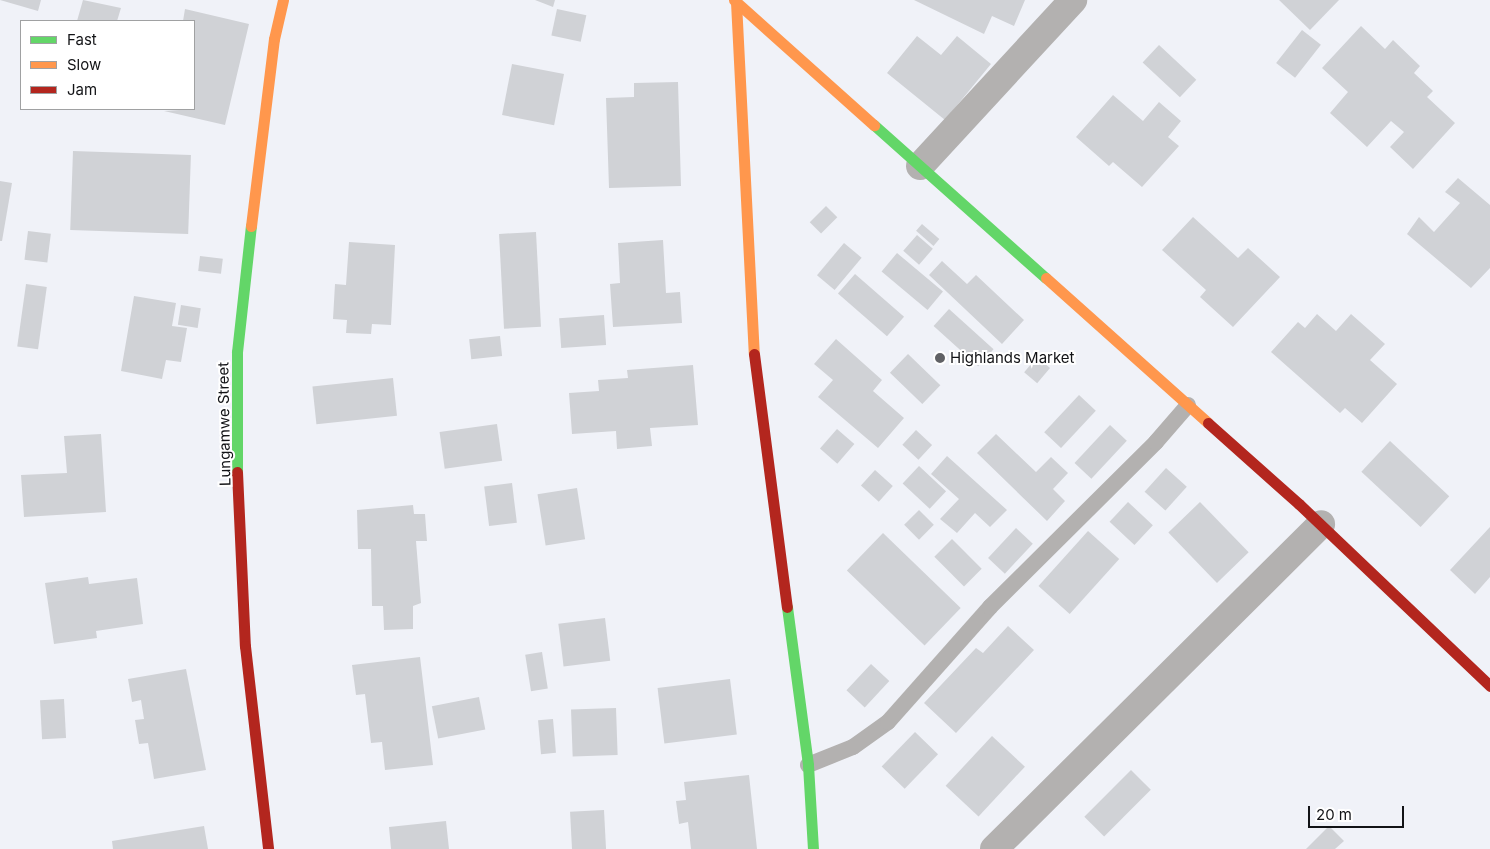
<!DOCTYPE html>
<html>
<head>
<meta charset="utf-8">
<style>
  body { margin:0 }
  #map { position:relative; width:1490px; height:849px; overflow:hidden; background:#f0f2f8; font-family:Inter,sans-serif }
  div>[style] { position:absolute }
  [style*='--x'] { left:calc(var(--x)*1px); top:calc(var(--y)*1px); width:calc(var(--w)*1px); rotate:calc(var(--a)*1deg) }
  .building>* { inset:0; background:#d0d2d6; transform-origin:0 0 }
  .lane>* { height:16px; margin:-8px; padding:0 8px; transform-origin:8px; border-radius:8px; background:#b3b1b0 }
  .street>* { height:28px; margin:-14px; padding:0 14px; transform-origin:14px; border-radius:14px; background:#b3b1b0 }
  .fast>* { height:11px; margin:-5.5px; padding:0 5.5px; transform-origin:5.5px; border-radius:5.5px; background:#63d668 }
  .slow>* { height:11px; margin:-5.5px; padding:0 5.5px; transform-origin:5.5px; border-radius:5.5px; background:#ff974d }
  .jam>* { height:11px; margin:-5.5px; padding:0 5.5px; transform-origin:5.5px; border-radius:5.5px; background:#b3261e }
  .dots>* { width:14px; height:14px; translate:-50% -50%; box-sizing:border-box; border:2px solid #fff; border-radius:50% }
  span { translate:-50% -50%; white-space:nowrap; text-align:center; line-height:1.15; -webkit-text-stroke:4px #fff; paint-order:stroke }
  .poi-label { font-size:15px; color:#121316 }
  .left { translate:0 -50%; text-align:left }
  .street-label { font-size:15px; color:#121316 }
  .legend { position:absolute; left:20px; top:20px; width:175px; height:90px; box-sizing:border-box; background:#fff; border:1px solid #a0a1a2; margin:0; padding:6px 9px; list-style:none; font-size:15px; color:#121316 }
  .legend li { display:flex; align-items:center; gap:10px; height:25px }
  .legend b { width:25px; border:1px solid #a0a1a2 }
  .scale { position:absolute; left:1308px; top:806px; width:96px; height:22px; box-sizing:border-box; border:2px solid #121316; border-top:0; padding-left:6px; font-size:15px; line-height:18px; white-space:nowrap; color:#121316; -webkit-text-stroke:4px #fff; paint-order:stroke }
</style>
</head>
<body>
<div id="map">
  <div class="building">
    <div style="clip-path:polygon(0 0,41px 0,38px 11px)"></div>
    <div style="clip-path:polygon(83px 0,121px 8px,117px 21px,77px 21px)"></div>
    <div style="clip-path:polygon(535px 0,555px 0,553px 7px)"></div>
    <div style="clip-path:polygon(914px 0,1025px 0,1014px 26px,992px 16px,984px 34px)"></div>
    <div style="clip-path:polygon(1279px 0,1339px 0,1310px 30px)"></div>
    <div style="clip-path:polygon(185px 9px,249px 24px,225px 125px,164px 111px,194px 109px,194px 21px,183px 21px)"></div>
    <div style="left:557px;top:9px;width:30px;height:27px;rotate:12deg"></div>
    <div style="clip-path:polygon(1361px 26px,1385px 49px,1393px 40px,1420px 66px,1414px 73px,1433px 91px,1427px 97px,1455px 123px,1413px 169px,1390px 147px,1404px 132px,1391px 121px,1367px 147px,1330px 113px,1348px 92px,1322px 68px)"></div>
    <div style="left:1302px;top:30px;width:24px;height:42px;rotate:38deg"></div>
    <div style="clip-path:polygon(917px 36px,941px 55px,957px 36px,991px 64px,945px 120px,887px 73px)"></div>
    <div style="left:1159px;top:45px;width:51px;height:24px;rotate:43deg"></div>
    <div style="left:512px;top:64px;width:53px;height:52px;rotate:11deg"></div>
    <div style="clip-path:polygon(678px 82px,681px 186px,609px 188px,606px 98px,634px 97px,634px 83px)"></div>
    <div style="clip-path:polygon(1113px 95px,1143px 121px,1159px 102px,1181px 121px,1168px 137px,1179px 146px,1142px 187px,1113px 162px,1109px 166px,1076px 137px)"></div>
    <div style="left:73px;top:151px;width:118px;height:79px;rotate:2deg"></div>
    <div style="clip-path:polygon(1458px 178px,1490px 205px,1490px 268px,1471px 288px,1407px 234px,1419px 217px,1434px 232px,1460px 203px,1445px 192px)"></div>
    <div style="clip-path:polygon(0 181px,12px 183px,2px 241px,0 241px)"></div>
    <div style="left:826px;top:206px;width:16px;height:23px;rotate:45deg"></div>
    <div style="clip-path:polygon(1193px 217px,1238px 258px,1248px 248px,1280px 277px,1233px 327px,1200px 297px,1206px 290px,1162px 250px)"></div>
    <div style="left:922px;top:224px;width:23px;height:9px;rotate:41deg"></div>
    <div style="left:28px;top:231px;width:23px;height:29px;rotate:7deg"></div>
    <div style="left:536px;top:232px;width:95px;height:37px;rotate:87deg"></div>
    <div style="left:917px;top:235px;width:21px;height:21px;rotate:41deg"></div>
    <div style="clip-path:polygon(663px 240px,666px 293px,680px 292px,682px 323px,613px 327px,610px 284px,620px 283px,618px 243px)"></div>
    <div style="clip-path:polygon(349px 242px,395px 245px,391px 325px,372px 324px,371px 334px,346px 333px,347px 320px,333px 319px,335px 284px,346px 285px)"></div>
    <div style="left:844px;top:243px;width:23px;height:42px;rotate:40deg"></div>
    <div style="left:897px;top:253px;width:60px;height:24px;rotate:40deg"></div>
    <div style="left:200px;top:256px;width:23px;height:15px;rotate:7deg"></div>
    <div style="clip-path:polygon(942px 261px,967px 284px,976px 275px,1024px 320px,1002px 344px,929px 275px)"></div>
    <div style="left:855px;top:274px;width:65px;height:26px;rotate:41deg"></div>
    <div style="left:26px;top:284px;width:21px;height:63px;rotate:8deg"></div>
    <div style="clip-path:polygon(134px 296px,176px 303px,172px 326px,187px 328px,181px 362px,166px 360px,162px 379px,121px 371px)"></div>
    <div style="left:181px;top:305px;width:20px;height:20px;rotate:9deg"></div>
    <div style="left:949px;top:309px;width:60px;height:23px;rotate:42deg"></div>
    <div style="clip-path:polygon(1317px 314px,1336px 331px,1351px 314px,1385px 344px,1370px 360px,1397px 384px,1362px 423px,1345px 408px,1340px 413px,1271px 352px,1298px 322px,1305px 328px)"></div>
    <div style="left:604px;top:315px;width:30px;height:45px;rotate:86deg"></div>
    <div style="left:500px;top:336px;width:20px;height:31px;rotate:84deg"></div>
    <div style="clip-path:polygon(836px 339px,882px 380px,873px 391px,904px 418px,878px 448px,818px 397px,833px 380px,814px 364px)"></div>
    <div style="left:908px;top:354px;width:45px;height:26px;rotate:44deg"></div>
    <div style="left:1037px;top:357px;width:17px;height:20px;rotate:40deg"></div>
    <div style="clip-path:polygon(693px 365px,698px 425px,650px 428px,652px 446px,617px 449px,616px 431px,572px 434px,569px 393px,599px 391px,598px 380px,628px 378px,627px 370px)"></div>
    <div style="left:393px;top:378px;width:38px;height:81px;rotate:84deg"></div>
    <div style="left:1079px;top:395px;width:23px;height:51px;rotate:43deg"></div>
    <div style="left:497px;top:424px;width:37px;height:58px;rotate:82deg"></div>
    <div style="left:1110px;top:425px;width:23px;height:52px;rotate:43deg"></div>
    <div style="left:837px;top:429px;width:23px;height:26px;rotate:41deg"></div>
    <div style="left:916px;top:430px;width:22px;height:20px;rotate:43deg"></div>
    <div style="clip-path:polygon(101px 434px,106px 512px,24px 517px,21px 475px,67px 473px,64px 436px)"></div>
    <div style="clip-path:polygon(996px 434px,1036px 472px,1051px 457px,1068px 473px,1053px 489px,1065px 501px,1047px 521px,977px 453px)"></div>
    <div style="left:1390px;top:441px;width:81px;height:42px;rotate:43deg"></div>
    <div style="clip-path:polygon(947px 456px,1007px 510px,990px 527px,975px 513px,957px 533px,940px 519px,959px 499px,931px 474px)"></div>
    <div style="left:919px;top:466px;width:37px;height:24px;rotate:43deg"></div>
    <div style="left:1166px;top:468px;width:28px;height:32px;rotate:42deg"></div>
    <div style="left:875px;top:470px;width:24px;height:21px;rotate:42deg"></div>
    <div style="left:512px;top:483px;width:40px;height:28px;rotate:83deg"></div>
    <div style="left:577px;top:488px;width:52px;height:40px;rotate:81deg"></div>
    <div style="left:1128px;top:502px;width:34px;height:27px;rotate:43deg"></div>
    <div style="left:1200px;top:502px;width:70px;height:44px;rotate:46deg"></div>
    <div style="clip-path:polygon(413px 505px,414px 514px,425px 514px,427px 541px,416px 541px,421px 603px,413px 606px,413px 629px,384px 630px,383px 606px,372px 606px,371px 549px,358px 549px,357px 510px)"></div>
    <div style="left:919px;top:510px;width:21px;height:21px;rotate:45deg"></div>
    <div style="clip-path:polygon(1490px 527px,1490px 577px,1475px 594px,1450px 570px)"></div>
    <div style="left:1016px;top:528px;width:23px;height:41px;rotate:43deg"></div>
    <div style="left:1088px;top:531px;width:42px;height:74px;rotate:42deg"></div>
    <div style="left:883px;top:533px;width:108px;height:52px;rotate:44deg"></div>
    <div style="left:952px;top:539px;width:42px;height:25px;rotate:45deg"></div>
    <div style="clip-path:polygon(88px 577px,89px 584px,137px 578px,143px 624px,96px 631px,97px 638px,54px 644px,45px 583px)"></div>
    <div style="left:605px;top:618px;width:43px;height:47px;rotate:83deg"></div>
    <div style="clip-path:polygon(1008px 626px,1034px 650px,956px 733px,924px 703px,976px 648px,983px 653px)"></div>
    <div style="left:542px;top:652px;width:37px;height:17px;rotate:81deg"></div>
    <div style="clip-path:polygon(420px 657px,433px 765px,385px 770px,382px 742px,371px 743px,365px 694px,356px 695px,352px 665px)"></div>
    <div style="left:871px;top:664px;width:25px;height:36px;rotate:43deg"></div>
    <div style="clip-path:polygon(186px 669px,206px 770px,154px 779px,148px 743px,139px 744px,135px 720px,144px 719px,141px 700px,132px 702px,128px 679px)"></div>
    <div style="left:730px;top:679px;width:56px;height:73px;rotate:83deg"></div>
    <div style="left:479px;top:697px;width:33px;height:48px;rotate:79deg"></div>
    <div style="left:64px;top:699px;width:39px;height:24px;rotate:87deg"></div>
    <div style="left:616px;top:708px;width:47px;height:45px;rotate:88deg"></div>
    <div style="left:553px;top:719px;width:34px;height:15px;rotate:85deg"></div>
    <div style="left:915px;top:732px;width:32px;height:48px;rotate:44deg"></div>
    <div style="left:992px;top:736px;width:45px;height:68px;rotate:43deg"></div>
    <div style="left:1131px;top:770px;width:28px;height:66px;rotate:45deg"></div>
    <div style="clip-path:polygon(749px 775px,757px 849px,691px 849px,688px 822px,679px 824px,676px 801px,686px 800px,684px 782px)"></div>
    <div style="left:604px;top:810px;width:39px;height:34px;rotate:87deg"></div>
    <div style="clip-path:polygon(446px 821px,449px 849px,391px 849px,389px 827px)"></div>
    <div style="clip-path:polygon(204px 826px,208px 849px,113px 849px,112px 841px)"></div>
    <div style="clip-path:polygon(1329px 826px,1344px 841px,1335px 849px,1306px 849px)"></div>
  </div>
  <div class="lane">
    <div style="--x:808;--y:765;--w:48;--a:-21.8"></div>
    <div style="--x:853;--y:747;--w:43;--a:-35.5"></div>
    <div style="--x:888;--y:722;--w:154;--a:-48.4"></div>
    <div style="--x:990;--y:607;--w:234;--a:-44.8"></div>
    <div style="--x:1156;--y:442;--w:49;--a:-49.1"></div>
  </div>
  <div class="street">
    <div style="--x:920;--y:166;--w:226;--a:-47.3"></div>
    <div style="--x:994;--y:849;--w:461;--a:-44.8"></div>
  </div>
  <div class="fast">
    <div style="--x:874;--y:125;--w:230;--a:41.7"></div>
    <div style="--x:237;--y:472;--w:120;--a:-90"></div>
    <div style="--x:237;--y:352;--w:127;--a:-83.7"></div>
    <div style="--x:787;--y:607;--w:159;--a:82.4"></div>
    <div style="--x:808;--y:765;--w:84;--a:86.6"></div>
  </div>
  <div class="slow">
    <div style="--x:734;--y:0;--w:188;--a:41.8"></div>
    <div style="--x:736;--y:2;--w:352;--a:87.1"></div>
    <div style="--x:251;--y:226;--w:188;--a:-83"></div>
    <div style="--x:274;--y:39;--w:40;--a:-77"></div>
    <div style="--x:1046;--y:278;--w:217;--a:41.8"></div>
  </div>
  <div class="jam">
    <div style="--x:754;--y:354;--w:255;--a:82.6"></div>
    <div style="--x:1208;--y:423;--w:122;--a:41.7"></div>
    <div style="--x:1299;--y:504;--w:264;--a:43.6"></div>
    <div style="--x:237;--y:472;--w:174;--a:87.4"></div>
    <div style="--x:245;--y:646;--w:204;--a:83.5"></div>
  </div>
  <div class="dots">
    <div style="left:940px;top:358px;background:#606165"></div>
  </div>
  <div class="poi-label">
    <span class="left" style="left:950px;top:358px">Highlands Market</span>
  </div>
  <div class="street-label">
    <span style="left:224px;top:424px;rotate:-91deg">Lungamwe Street</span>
  </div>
  <ul class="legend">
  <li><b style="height:6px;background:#63d668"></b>Fast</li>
  <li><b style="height:6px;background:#ff974d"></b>Slow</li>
  <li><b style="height:6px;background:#b3261e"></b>Jam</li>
  </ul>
  <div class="scale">20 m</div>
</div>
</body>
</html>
